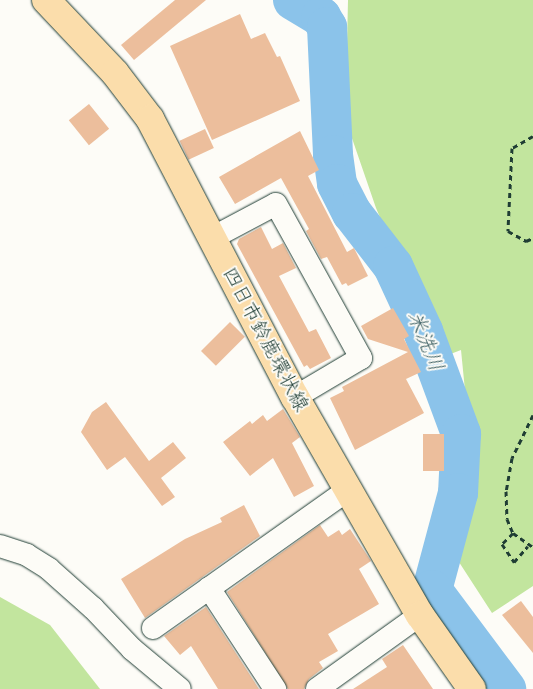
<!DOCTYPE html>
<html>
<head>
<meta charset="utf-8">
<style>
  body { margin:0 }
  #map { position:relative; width:533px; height:689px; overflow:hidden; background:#fdfcf7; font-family:Caveat,"Klee One",sans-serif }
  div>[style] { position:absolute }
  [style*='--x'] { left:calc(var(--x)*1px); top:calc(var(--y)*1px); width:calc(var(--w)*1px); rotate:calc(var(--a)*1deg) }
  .green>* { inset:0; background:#c2e59e }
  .river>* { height:40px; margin:-20px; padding:0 20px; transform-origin:20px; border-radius:20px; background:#8bc3ea }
  .building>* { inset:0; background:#ecbe9c; transform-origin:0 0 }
  .path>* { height:3px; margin-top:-1.5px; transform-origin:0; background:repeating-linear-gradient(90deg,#1f3d34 0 5px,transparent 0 9px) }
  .roads { filter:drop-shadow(0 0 1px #1f3d34) drop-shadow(0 0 1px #1f3d34) }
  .minor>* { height:22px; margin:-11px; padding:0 11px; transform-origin:11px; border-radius:11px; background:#fdfcf7 }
  .major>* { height:28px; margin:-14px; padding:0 14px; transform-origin:14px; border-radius:14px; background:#fbddab }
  span { translate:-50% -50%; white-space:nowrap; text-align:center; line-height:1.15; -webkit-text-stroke:4px #fdfcf7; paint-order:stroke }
  .street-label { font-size:20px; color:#1f3d34 }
  .water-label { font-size:21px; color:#3a5e62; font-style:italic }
</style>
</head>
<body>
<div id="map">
  <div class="green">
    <div style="clip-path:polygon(348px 0,533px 0,533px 586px,492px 613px,457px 559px,469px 431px,461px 350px,440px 358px,376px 208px,323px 54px,347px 45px)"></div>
    <div style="clip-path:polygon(0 597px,50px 625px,100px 689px,0 689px)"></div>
  </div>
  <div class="river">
    <div style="--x:293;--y:0;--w:33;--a:31"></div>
    <div style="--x:321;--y:17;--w:12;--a:59"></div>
    <div style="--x:327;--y:27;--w:128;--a:87.3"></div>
    <div style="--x:333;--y:155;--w:29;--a:82"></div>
    <div style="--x:337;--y:184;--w:33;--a:63"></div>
    <div style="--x:352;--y:213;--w:67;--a:52.3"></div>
    <div style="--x:393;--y:266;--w:72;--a:65.2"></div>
    <div style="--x:423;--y:331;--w:110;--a:69.7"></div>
    <div style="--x:461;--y:434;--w:59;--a:92.9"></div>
    <div style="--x:458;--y:493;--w:100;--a:105"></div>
    <div style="--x:432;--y:590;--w:124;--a:53.2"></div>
  </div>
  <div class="building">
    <div style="clip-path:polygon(175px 0,206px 0,134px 60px,121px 45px)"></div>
    <div style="clip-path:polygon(240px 14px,251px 39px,265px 33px,277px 57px,280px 56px,300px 101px,212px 140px,170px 46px)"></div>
    <div style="left:89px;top:104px;width:32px;height:26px;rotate:51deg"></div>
    <div style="left:205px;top:129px;width:21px;height:28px;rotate:65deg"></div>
    <div style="clip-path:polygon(300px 131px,319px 170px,308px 176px,347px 252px,354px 248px,368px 276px,348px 286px,346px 283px,342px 285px,327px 257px,321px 259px,306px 231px,309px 229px,281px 178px,235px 204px,219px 177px)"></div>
    <div style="clip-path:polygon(261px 227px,272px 249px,283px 243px,296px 268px,279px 276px,309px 332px,316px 329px,331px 358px,310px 369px,307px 365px,304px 367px,237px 244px,239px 239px)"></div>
    <div style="clip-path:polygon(393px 308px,409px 336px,404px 339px,421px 372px,406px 379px,424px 413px,355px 450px,330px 398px,344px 391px,342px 387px,408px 352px,368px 339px,361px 326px)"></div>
    <div style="left:230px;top:322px;width:21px;height:41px;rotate:45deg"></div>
    <div style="clip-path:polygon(106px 402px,149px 461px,173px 442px,186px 458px,161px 478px,175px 497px,162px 506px,125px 457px,107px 470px,81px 432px,92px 412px)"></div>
    <div style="clip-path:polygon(283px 409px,300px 437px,292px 443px,314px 486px,294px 497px,273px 458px,250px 476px,223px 442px,250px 421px,252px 424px,263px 415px,267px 421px)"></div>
    <div style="left:444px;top:434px;width:37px;height:21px;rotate:90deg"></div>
    <div style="clip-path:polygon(244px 505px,260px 536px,145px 618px,121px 579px,185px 539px,222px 522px,220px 518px)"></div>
    <div style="clip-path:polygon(320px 525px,328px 537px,339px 530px,342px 535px,350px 529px,371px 561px,359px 569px,379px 604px,328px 634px,338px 651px,319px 662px,323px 668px,309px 679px,304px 689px,288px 689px,227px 592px)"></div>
    <div style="clip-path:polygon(521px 601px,533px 617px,533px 653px,502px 615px)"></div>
    <div style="clip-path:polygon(206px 607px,259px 689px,218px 689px,191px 646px,180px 655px,164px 636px)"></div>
    <div style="clip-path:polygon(403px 645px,433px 689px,353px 689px,387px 667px,382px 659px)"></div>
  </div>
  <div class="path">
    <div style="--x:533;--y:136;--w:24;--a:150"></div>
    <div style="--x:512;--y:148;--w:83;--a:92.8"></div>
    <div style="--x:508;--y:231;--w:21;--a:29"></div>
    <div style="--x:526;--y:241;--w:8;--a:-23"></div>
    <div style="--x:533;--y:415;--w:48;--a:116"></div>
    <div style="--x:512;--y:458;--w:34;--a:100"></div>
    <div style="--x:506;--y:491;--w:28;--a:88"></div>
    <div style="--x:507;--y:519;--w:15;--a:67"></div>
    <div style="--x:513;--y:533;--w:24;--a:35"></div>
    <div style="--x:513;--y:533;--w:16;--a:135"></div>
    <div style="--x:502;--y:544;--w:22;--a:56"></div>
    <div style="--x:514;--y:562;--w:21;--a:-49"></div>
  </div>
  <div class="roads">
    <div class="minor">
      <div style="--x:212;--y:238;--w:72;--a:-28"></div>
      <div style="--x:276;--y:204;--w:176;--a:61.1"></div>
      <div style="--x:361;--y:358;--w:77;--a:149.4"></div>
      <div style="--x:0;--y:546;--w:28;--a:18"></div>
      <div style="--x:27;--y:555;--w:26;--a:32"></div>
      <div style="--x:49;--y:569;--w:59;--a:41.6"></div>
      <div style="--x:93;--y:608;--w:57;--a:46.4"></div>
      <div style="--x:132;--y:649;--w:62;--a:39.8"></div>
      <div style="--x:209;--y:588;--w:121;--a:56.8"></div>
      <div style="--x:153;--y:628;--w:240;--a:-35.3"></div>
      <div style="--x:317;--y:689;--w:127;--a:-35.7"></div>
    </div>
    <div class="major">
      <div style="--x:46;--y:0;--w:100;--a:46.6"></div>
      <div style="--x:115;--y:73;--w:58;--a:52.7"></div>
      <div style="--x:150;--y:119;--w:314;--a:62.5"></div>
      <div style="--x:295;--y:397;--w:251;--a:60.2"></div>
      <div style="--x:420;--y:615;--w:90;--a:54.9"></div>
    </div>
  </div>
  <div class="street-label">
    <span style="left:266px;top:339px;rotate:62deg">四日市鈴鹿環状線</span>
  </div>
  <div class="water-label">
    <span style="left:426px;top:341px;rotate:68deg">米洗川</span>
  </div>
</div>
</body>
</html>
